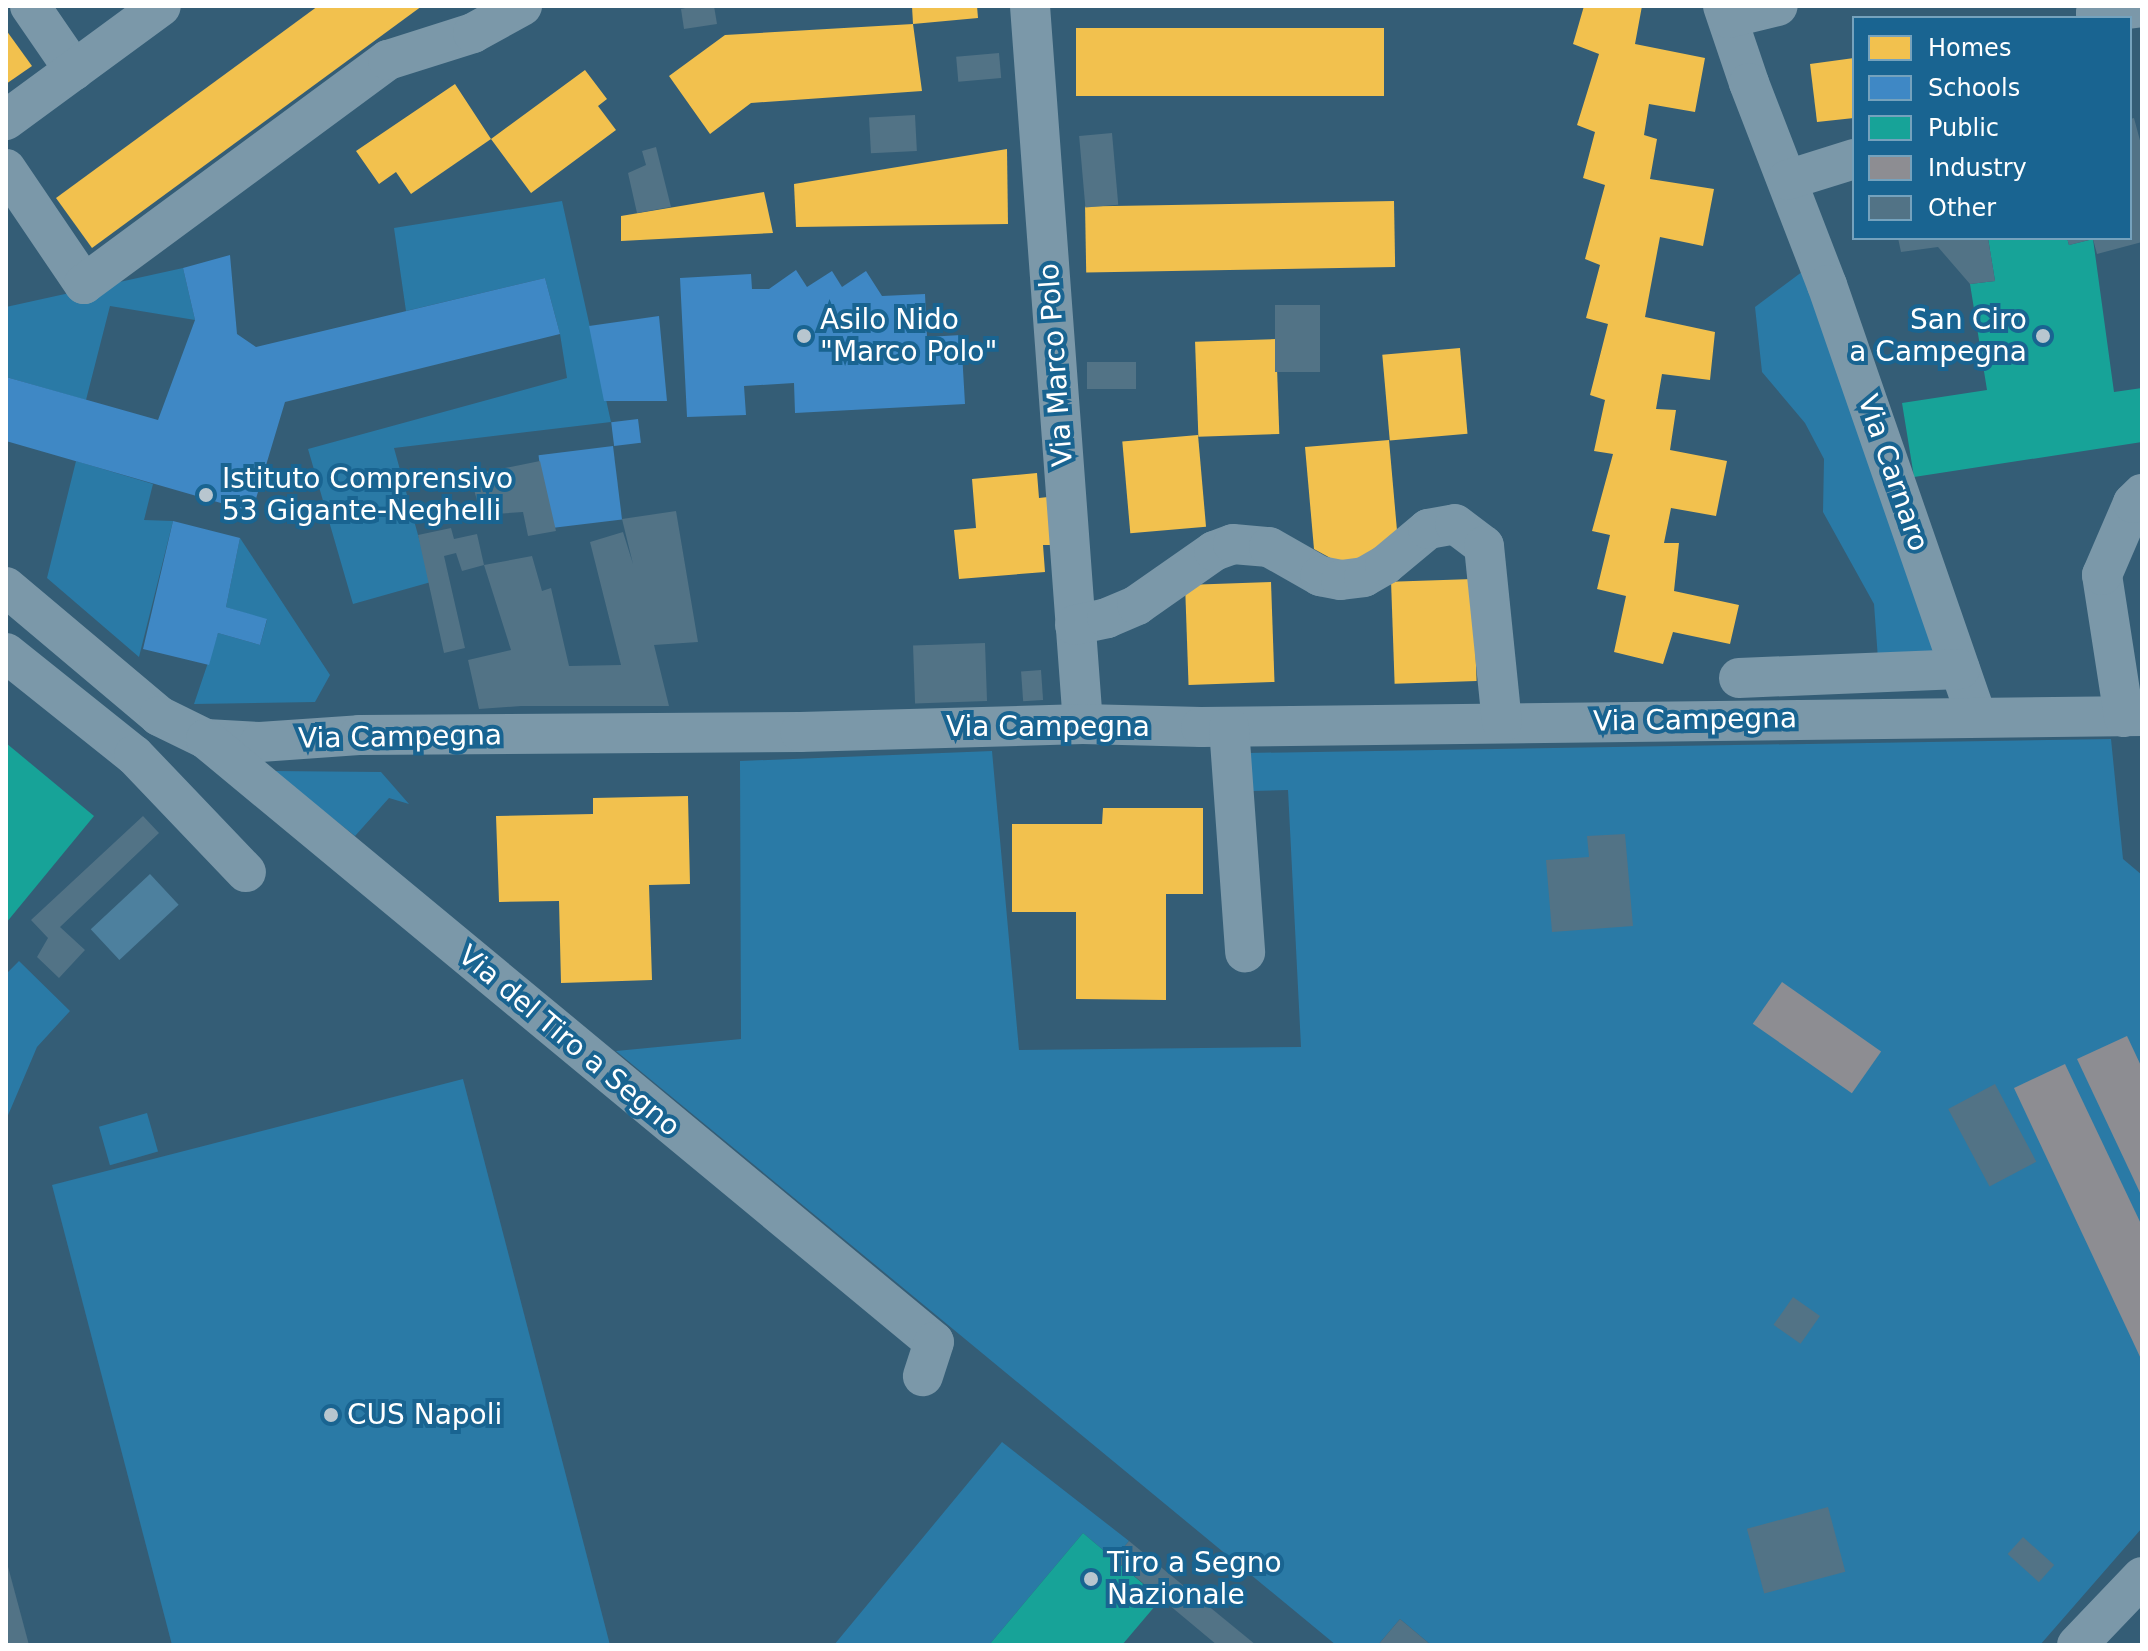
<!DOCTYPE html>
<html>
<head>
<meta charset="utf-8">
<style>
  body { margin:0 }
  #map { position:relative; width:2148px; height:1651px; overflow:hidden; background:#345d76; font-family:"DejaVu Sans",sans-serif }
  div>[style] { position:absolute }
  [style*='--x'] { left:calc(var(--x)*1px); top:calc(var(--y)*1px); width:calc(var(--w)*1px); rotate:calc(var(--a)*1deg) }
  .green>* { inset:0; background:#2a7aa6; transform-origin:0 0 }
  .water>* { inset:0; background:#4d809e; transform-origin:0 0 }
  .homes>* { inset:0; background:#f2c14e; transform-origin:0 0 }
  .schools>* { inset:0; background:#3f88c5; transform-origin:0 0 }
  .public>* { inset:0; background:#17a398 }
  .industry>* { inset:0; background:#8d8d92; transform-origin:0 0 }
  .building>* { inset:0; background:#527386; transform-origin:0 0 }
  .minor>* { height:40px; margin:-20px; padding:0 20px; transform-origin:20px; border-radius:20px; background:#7b98a9 }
  .dots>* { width:22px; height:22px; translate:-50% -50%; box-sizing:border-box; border:4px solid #196491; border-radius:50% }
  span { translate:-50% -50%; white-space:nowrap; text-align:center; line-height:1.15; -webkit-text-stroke:8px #196491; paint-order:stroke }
  .poi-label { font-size:28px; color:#fff }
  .left { translate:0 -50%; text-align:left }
  .right { translate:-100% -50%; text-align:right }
  .street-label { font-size:28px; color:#fff }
  .frame { position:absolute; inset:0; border:8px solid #fff; pointer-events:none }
  .legend { position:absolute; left:1852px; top:16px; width:280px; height:224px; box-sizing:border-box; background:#196491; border:2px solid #75a2bd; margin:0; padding:10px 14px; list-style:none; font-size:24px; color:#fff }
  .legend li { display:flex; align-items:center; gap:16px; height:40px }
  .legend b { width:40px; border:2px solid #75a2bd }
</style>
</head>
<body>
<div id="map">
  <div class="green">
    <div style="clip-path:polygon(562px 201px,611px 422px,394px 448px,431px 582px,353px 604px,308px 449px,567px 378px,560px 334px,545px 278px,406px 311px,394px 228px)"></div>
    <div style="clip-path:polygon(1818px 260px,1960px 669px,1879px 673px,1874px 604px,1823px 512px,1824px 459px,1805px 423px,1762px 372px,1755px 307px)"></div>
    <div style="clip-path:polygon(183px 268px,195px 320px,110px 306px,86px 400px,6px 377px,6px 307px)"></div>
    <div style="clip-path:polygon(76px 461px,153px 484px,144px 520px,173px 521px,139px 657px,47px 578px)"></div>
    <div style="clip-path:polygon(240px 538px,330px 675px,315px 702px,194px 704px,218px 633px,260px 645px,267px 620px,226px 607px)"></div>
    <div style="clip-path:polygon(2111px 739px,2123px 859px,2142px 875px,2142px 1528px,2040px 1645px,1431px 1645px,1400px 1619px,1378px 1645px,1336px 1645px,616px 1051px,741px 1039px,740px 761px,992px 751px,1019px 1050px,1301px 1047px,1288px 790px,1251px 791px,1248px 753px)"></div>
    <div style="clip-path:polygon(273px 771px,381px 772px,409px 804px,389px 798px,355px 836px)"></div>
    <div style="clip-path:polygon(19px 961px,70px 1011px,37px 1047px,6px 1120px,6px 974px)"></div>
    <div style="clip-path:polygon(463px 1079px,610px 1645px,172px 1645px,52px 1185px)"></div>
    <div style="left:147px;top:1113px;width:40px;height:50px;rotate:74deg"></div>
    <div style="clip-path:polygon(1002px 1442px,1129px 1541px,1114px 1559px,1083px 1533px,989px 1645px,834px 1645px)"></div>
  </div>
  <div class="water">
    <div style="left:150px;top:874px;width:42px;height:81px;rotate:47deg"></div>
  </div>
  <div class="homes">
    <div style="clip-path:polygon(318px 6px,422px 6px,92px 248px,56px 198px)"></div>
    <div style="clip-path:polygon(912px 6px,977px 6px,978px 18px,913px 24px)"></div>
    <div style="clip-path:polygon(1584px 6px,1642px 6px,1635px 44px,1705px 58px,1695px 112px,1649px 104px,1644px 135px,1657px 139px,1650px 179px,1714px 189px,1703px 246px,1660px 237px,1645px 317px,1715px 332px,1710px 380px,1662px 374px,1656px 409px,1676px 410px,1670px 450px,1727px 461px,1716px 516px,1671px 508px,1664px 543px,1679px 543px,1674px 591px,1739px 605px,1730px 644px,1673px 632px,1663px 664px,1614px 652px,1626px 596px,1597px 589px,1610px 535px,1592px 531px,1613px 454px,1594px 451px,1605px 400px,1590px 395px,1608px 324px,1586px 318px,1600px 265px,1585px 259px,1605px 185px,1583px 178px,1595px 132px,1577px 125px,1599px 54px,1573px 44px)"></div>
    <div style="clip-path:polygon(913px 24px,922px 91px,751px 103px,710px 134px,669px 76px,725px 35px)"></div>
    <div style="left:1076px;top:28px;width:308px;height:68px"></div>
    <div style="clip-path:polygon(6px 30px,32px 66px,6px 84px)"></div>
    <div style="clip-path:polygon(1854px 58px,1854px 118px,1817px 122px,1810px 64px)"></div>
    <div style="clip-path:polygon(585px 70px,607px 99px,598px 106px,616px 130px,531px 193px,491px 139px,411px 194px,396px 172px,379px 184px,356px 151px,455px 84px,491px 139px)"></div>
    <div style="clip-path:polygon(1007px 149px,1008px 224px,796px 227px,794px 184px)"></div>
    <div style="clip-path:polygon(764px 192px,773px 233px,621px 241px,621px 216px)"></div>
    <div style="left:1394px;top:201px;width:66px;height:309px;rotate:89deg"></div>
    <div style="left:1276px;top:339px;width:95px;height:81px;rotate:88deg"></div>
    <div style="left:1460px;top:348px;width:86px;height:78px;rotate:85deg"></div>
    <div style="left:1198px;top:435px;width:92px;height:76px;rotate:85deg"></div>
    <div style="clip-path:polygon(1389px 440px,1398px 542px,1354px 571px,1314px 549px,1305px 447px)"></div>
    <div style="clip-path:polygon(1037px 473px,1039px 498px,1048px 497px,1051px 545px,1043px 545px,1045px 572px,959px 579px,954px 530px,976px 528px,972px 479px)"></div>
    <div style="left:1473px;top:579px;width:102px;height:82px;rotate:88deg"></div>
    <div style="left:1271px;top:582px;width:100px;height:86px;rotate:88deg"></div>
    <div style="clip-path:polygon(688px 796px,690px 884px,649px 885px,652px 980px,561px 983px,559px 901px,499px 902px,496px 816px,593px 814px,593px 798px)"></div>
    <div style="clip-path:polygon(1103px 808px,1203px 808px,1203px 894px,1166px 894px,1166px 1000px,1076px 999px,1076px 912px,1012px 912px,1012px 824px,1102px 824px)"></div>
  </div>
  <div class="schools">
    <div style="clip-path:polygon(230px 255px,237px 334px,256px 347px,545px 278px,560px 334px,285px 402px,252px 512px,6px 441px,6px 377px,158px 420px,195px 320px,183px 268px)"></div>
    <div style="clip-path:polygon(796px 270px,807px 287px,832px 271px,842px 287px,866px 271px,882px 296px,925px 294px,927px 337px,961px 335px,965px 404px,795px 413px,794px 383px,744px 386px,746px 415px,687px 417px,680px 278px,751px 274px,752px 289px,769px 289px)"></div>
    <div style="clip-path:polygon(659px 316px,667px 401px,604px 401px,589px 326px)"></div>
    <div style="left:638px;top:419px;width:24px;height:27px;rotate:83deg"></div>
    <div style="left:613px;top:446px;width:74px;height:75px;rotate:83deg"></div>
    <div style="clip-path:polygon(173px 521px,240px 538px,226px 607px,267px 619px,260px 645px,218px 633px,209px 665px,143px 649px)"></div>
  </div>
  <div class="public">
    <div style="clip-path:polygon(1988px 238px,2067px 238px,2069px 245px,2093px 239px,2114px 392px,2142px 388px,2142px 442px,1914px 477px,1902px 403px,1987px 390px,1970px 284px,1995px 281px)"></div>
    <div style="clip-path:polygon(6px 743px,94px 816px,6px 923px)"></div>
    <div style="clip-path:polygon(1083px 1533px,1161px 1599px,1122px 1645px,989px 1645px)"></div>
  </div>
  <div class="industry">
    <div style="left:1782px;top:982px;width:121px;height:51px;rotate:35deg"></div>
    <div style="clip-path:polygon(2127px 1036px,2142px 1068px,2142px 1197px,2077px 1059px)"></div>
    <div style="clip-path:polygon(2065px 1064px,2142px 1226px,2142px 1361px,2014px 1088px)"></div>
  </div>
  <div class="building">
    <div style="clip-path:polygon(694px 6px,714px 6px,717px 24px,684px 29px,681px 9px)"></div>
    <div style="left:999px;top:53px;width:25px;height:43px;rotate:85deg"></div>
    <div style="left:915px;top:115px;width:36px;height:46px;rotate:87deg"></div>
    <div style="clip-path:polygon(2134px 118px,2142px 148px,2142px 242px,2097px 254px,2093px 239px,2069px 245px,2067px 238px,2130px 238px,2130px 119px)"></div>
    <div style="left:1112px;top:133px;width:72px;height:33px;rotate:85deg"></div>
    <div style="clip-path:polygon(656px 147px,671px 207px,637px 213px,628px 173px,646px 165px,642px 151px)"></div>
    <div style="clip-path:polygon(1898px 238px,1988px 238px,1995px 281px,1970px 284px,1938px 247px,1901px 252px)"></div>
    <div style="left:1275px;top:305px;width:45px;height:67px"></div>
    <div style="left:1087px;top:362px;width:49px;height:27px"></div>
    <div style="clip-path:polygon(540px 461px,556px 531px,528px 536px,523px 512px,481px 515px,470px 475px)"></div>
    <div style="clip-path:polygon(676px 511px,698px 642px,654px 645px,669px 706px,521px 706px,479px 709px,468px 660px,511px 650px,484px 565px,532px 556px,542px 591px,551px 588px,569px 666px,621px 665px,590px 542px,623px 532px,633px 564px,622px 519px)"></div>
    <div style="clip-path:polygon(451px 528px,454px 539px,477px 534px,484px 565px,462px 571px,456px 553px,444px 556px,465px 648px,444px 653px,418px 535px)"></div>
    <div style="left:985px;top:643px;width:58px;height:72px;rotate:88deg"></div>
    <div style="left:1041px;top:670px;width:30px;height:20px;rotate:86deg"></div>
    <div style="clip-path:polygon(143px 816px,159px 833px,60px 927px,85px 950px,59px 978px,37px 957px,48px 938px,31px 920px)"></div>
    <div style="clip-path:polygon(1625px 834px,1633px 926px,1552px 932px,1546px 860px,1589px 857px,1587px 836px)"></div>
    <div style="left:1995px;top:1084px;width:88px;height:53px;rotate:62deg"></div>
    <div style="left:1793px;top:1297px;width:33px;height:34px;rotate:35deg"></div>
    <div style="left:1828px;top:1507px;width:67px;height:84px;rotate:75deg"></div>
    <div style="left:2023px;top:1537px;width:42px;height:23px;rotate:42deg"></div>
    <div style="clip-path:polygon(1129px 1541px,1256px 1645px,1217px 1645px,1114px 1559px)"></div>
    <div style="clip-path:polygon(6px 1563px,7px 1563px,29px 1645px,6px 1645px)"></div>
    <div style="clip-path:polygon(1400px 1619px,1431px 1645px,1378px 1645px)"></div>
  </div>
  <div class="minor">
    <div style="--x:30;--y:6;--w:78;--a:55.5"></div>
    <div style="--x:1030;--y:6;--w:720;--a:85.78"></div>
    <div style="--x:1723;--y:6;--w:81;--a:71.3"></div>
    <div style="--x:1749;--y:83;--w:217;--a:68.9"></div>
    <div style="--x:1827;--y:285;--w:456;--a:70.9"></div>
    <div style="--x:1728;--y:18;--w:51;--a:-13.5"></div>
    <div style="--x:2097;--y:18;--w:5;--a:-101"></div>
    <div style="--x:2096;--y:13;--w:46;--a:-7.4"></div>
    <div style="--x:6;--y:120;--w:192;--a:-36.3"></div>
    <div style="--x:6;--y:169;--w:139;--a:55.9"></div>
    <div style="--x:84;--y:284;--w:378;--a:-36.4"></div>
    <div style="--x:388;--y:60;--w:89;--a:-17.6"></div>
    <div style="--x:473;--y:33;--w:56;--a:-28.9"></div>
    <div style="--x:1787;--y:180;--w:70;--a:-17.4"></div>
    <div style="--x:6;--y:587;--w:200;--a:40.1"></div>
    <div style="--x:159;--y:716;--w:52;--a:26.1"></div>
    <div style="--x:206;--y:739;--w:54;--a:3.2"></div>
    <div style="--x:260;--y:742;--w:99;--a:-4"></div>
    <div style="--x:359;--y:735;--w:441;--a:-0.4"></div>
    <div style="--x:800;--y:732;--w:283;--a:-1.6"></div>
    <div style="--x:1083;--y:724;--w:118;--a:1.5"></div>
    <div style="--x:1201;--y:727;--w:941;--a:-0.67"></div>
    <div style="--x:1075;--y:625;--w:33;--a:-12"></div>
    <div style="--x:1107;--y:618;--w:33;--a:-23"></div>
    <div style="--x:1137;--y:605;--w:94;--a:-35"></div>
    <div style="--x:1214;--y:551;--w:20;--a:-20"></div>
    <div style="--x:1233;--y:544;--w:36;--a:5"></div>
    <div style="--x:1269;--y:547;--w:59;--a:29.6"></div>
    <div style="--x:1320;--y:576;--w:21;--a:11"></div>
    <div style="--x:1341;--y:580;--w:23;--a:-7"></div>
    <div style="--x:1364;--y:577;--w:24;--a:-30"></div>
    <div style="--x:1385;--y:565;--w:56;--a:-39.9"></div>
    <div style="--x:1428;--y:529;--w:27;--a:-10"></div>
    <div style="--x:1455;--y:524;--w:36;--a:37"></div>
    <div style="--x:1484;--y:546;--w:177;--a:84.2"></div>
    <div style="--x:6;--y:653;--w:164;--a:38.6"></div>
    <div style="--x:134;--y:755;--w:162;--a:46.3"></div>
    <div style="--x:1739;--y:678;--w:221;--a:-2.3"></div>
    <div style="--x:2124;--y:717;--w:144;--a:-98.8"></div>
    <div style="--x:2102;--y:575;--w:78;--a:-66.7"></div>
    <div style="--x:2133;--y:503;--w:13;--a:-45"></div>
    <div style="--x:1229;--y:727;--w:226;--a:85.9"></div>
    <div style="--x:206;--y:739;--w:945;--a:39.63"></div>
    <div style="--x:934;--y:1342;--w:36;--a:108"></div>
    <div style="--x:2077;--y:1645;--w:94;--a:-46.3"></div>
  </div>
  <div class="dots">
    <div style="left:804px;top:336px;background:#b8c6cf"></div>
    <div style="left:2043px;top:336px;background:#b8c6cf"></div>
    <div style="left:206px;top:495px;background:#b8c6cf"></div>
    <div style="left:331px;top:1415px;background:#b8c6cf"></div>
    <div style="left:1091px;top:1579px;background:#b8c6cf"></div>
  </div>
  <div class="poi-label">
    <span class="left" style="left:820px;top:336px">Asilo Nido<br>"Marco Polo"</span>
    <span class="right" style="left:2027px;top:336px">San Ciro<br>a Campegna</span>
    <span class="left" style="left:222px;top:495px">Istituto Comprensivo<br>53 Gigante-Neghelli</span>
    <span class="left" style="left:347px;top:1415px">CUS Napoli</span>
    <span class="left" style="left:1107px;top:1579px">Tiro a Segno<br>Nazionale</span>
  </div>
  <div class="street-label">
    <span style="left:1056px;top:365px;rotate:-94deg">Via Marco Polo</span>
    <span style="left:1893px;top:473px;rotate:71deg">Via Carnaro</span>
    <span style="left:1695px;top:720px;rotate:-1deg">Via Campegna</span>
    <span style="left:1048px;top:727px">Via Campegna</span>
    <span style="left:400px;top:737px;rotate:-1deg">Via Campegna</span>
    <span style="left:569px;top:1041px;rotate:40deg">Via del Tiro a Segno</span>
  </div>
  <div class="frame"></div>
  <ul class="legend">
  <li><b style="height:22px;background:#f2c14e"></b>Homes</li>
  <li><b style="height:22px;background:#3f88c5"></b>Schools</li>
  <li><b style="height:22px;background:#17a398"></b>Public</li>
  <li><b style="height:22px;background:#8d8d92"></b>Industry</li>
  <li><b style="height:22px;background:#527386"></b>Other</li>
  </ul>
</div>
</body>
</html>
